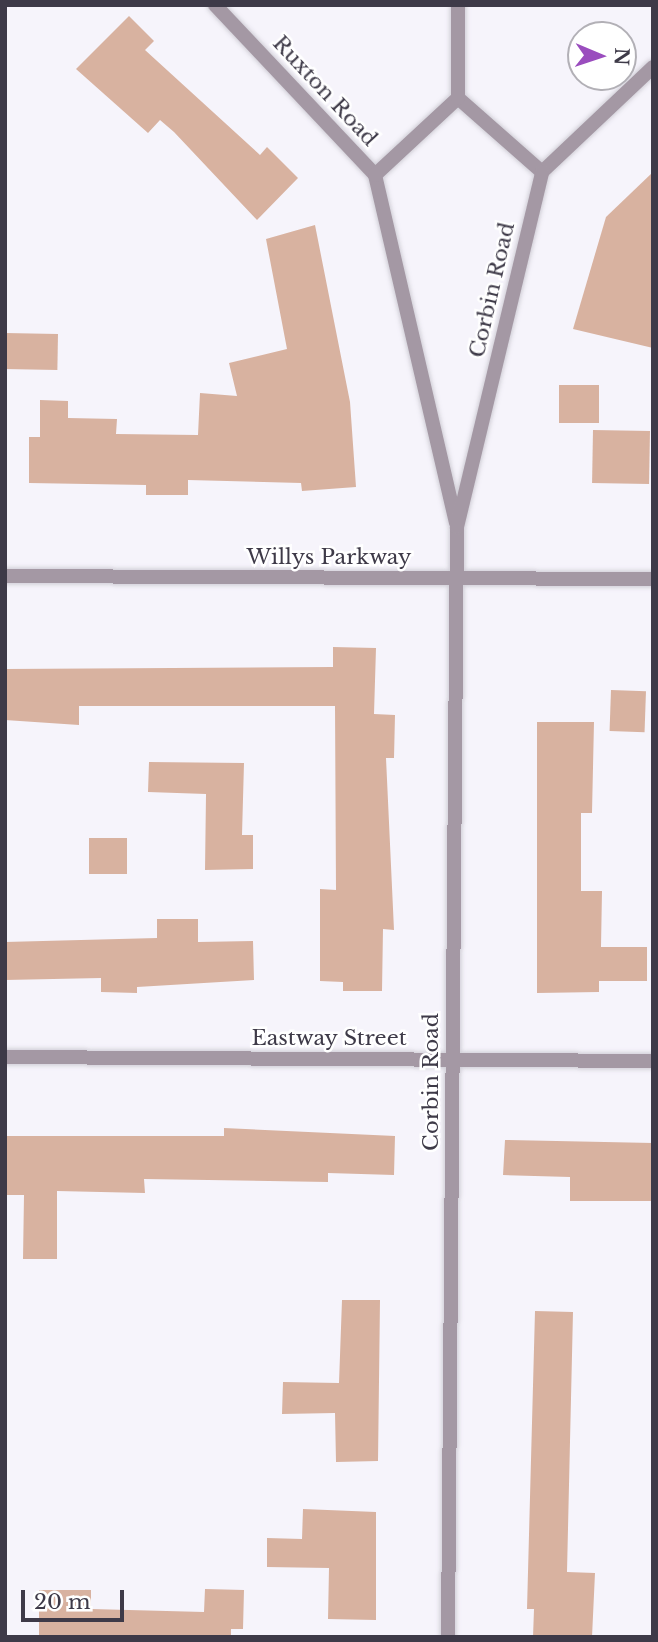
<!DOCTYPE html>
<html>
<head>
<meta charset="utf-8">
<style>
  body { margin:0 }
  #map { position:relative; width:658px; height:1642px; overflow:hidden; background:#f6f4fb; font-family:"Libre Baskerville",serif }
  div>[style] { position:absolute }
  [style*='--x'] { left:calc(var(--x)*1px); top:calc(var(--y)*1px); width:calc(var(--w)*1px); rotate:calc(var(--a)*1deg) }
  .building>* { inset:0; background:#d8b2a0; transform-origin:0 0 }
  .roads { filter:drop-shadow(0 0 2px #d1cfd7) drop-shadow(0 0 2px #d1cfd7) }
  .minor>* { height:14px; margin:-7px; padding:0 7px; transform-origin:7px; border-radius:7px; background:#a498a4 }
  span { translate:-50% -50%; white-space:nowrap; text-align:center; line-height:1.15; -webkit-text-stroke:5px #fff; paint-order:stroke }
  .street-label { font-size:21px; color:#3e3a48 }
  .frame { position:absolute; inset:0; border:7px solid #3e3a48; pointer-events:none }
  .north { position:absolute; left:567px; top:21px; width:70px; height:70px; box-sizing:border-box; background:#fff; border:2px solid #b2b0b6; border-radius:50%; rotate:92deg; font-size:19px; font-weight:700; line-height:28px; text-align:center; color:#3e3a48 }
  .north::after { content:''; display:block; margin:auto; width:24px; height:32px; background:#9a4dbe; clip-path:polygon(50% 0,100% 100%,50% 72%,0 100%) }
  .scale { position:absolute; left:21px; top:1590px; width:103px; height:32px; box-sizing:border-box; border:4px solid #3e3a48; border-top:0; padding-left:9px; font-size:21px; line-height:24px; white-space:nowrap; color:#3e3a48; -webkit-text-stroke:5px #fff; paint-order:stroke }
</style>
</head>
<body>
<div id="map">
  <div class="building">
    <div style="clip-path:polygon(129px 16px,154px 41px,145px 50px,260px 155px,267px 147px,298px 178px,257px 220px,174px 132px,160px 120px,148px 133px,76px 69px)"></div>
    <div style="clip-path:polygon(653px 172px,653px 348px,573px 329px,606px 217px)"></div>
    <div style="clip-path:polygon(315px 225px,350px 402px,356px 487px,302px 491px,301px 483px,188px 480px,188px 495px,146px 495px,146px 485px,29px 483px,29px 437px,40px 437px,40px 400px,68px 401px,68px 418px,117px 419px,116px 434px,198px 435px,200px 393px,237px 396px,229px 363px,287px 349px,266px 239px)"></div>
    <div style="left:5px;top:333px;width:53px;height:36px;rotate:1deg"></div>
    <div style="left:559px;top:385px;width:40px;height:38px"></div>
    <div style="left:593px;top:430px;width:57px;height:53px;rotate:1deg"></div>
    <div style="clip-path:polygon(333px 647px,376px 648px,374px 714px,395px 715px,394px 758px,386px 758px,394px 930px,383px 929px,382px 991px,343px 991px,343px 982px,320px 981px,320px 889px,336px 890px,335px 706px,79px 706px,79px 725px,5px 720px,5px 669px,333px 667px)"></div>
    <div style="left:611px;top:690px;width:35px;height:41px;rotate:2deg"></div>
    <div style="clip-path:polygon(537px 722px,594px 722px,592px 813px,581px 813px,581px 891px,602px 891px,601px 947px,647px 947px,647px 981px,599px 981px,599px 992px,537px 993px)"></div>
    <div style="clip-path:polygon(149px 762px,244px 763px,242px 835px,253px 835px,253px 869px,205px 870px,206px 794px,148px 792px)"></div>
    <div style="left:89px;top:838px;width:38px;height:36px"></div>
    <div style="clip-path:polygon(157px 919px,198px 919px,198px 942px,253px 941px,254px 980px,137px 987px,137px 993px,101px 992px,101px 978px,5px 980px,5px 942px,157px 938px)"></div>
    <div style="clip-path:polygon(224px 1128px,395px 1136px,394px 1175px,328px 1173px,328px 1182px,144px 1179px,145px 1193px,57px 1191px,57px 1259px,23px 1259px,24px 1195px,5px 1195px,5px 1136px,224px 1136px)"></div>
    <div style="clip-path:polygon(505px 1140px,653px 1143px,653px 1201px,570px 1201px,570px 1177px,503px 1175px)"></div>
    <div style="clip-path:polygon(342px 1300px,380px 1300px,378px 1461px,336px 1462px,335px 1413px,282px 1414px,283px 1382px,339px 1383px)"></div>
    <div style="clip-path:polygon(535px 1311px,573px 1312px,567px 1572px,595px 1573px,592px 1637px,533px 1637px,534px 1609px,527px 1609px)"></div>
    <div style="clip-path:polygon(303px 1509px,376px 1512px,376px 1620px,328px 1619px,329px 1568px,267px 1567px,267px 1538px,302px 1539px)"></div>
    <div style="clip-path:polygon(205px 1589px,244px 1590px,243px 1629px,231px 1629px,231px 1637px,39px 1637px,39px 1590px,91px 1590px,91px 1609px,204px 1612px)"></div>
  </div>
  <div class="roads">
    <div class="minor">
      <div style="--x:215;--y:5;--w:233;--a:46.7"></div>
      <div style="--x:458;--y:98;--w:112;--a:41.4"></div>
      <div style="--x:542;--y:172;--w:153;--a:-43.4"></div>
      <div style="--x:456;--y:523;--w:357;--a:-103.1"></div>
      <div style="--x:375;--y:175;--w:113;--a:-42.9"></div>
      <div style="--x:458;--y:98;--w:93;--a:-90"></div>
      <div style="--x:5;--y:576;--w:648;--a:0.27"></div>
      <div style="--x:5;--y:1057;--w:648;--a:0.35"></div>
      <div style="--x:448;--y:1637;--w:1110;--a:-89.54"></div>
      <div style="--x:457;--y:527;--w:365;--a:-76.5"></div>
    </div>
  </div>
  <div class="street-label">
    <span style="left:325px;top:91px;rotate:47deg">Ruxton Road</span>
    <span style="left:492px;top:290px;rotate:-77deg">Corbin Road</span>
    <span style="left:329px;top:557px">Willys Parkway</span>
    <span style="left:329px;top:1038px">Eastway Street</span>
    <span style="left:431px;top:1082px;rotate:-90deg">Corbin Road</span>
  </div>
  <div class="frame"></div>
  <div class="north">N</div>
  <div class="scale">20 m</div>
</div>
</body>
</html>
